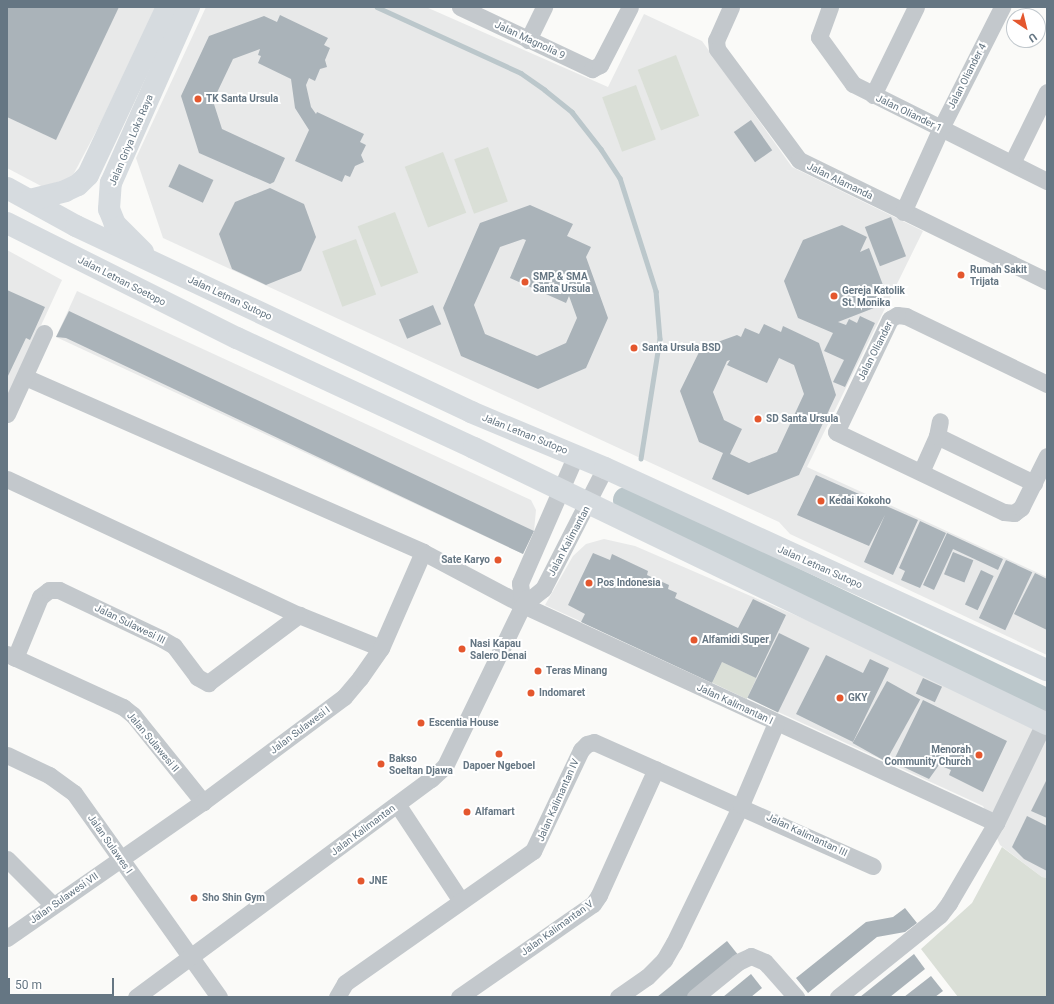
<!DOCTYPE html>
<html>
<head>
<meta charset="utf-8">
<style>
  body { margin:0 }
  #map { position:relative; width:1054px; height:1004px; overflow:hidden; background:#fafaf8; font-family:Roboto,sans-serif }
  div>[style] { position:absolute }
  [style*='--x'] { left:calc(var(--x)*1px); top:calc(var(--y)*1px); width:calc(var(--w)*1px); rotate:calc(var(--a)*1deg) }
  .built>* { inset:0; background:#e8e9e9 }
  .green>* { inset:0; background:#dadfd7; transform-origin:0 0 }
  .stream>* { height:4.5px; margin:-2.25px; padding:0 2.25px; transform-origin:2.25px; border-radius:2.25px; background:#bbc7cb }
  .river>* { height:26px; margin:-13px; padding:0 13px; transform-origin:13px; border-radius:13px; background:#bbc7cb }
  .building>* { inset:0; background:#aab3b9; transform-origin:0 0 }
  .minor>* { height:17px; margin:-8.5px; padding:0 8.5px; transform-origin:8.5px; border-radius:8.5px; background:#c3c8cc }
  .major>* { height:22px; margin:-11px; padding:0 11px; transform-origin:11px; border-radius:11px; background:#d6dbdf }
  .dots>* { width:11px; height:11px; translate:-50% -50%; box-sizing:border-box; border:2px solid #fff; border-radius:50% }
  span { translate:-50% -50%; white-space:nowrap; text-align:center; line-height:1.15; -webkit-text-stroke:4px #fff; paint-order:stroke }
  .street-label { font-size:10px; color:#657683 }
  .poi-label { font-size:10px; color:#657683; font-weight:700 }
  .left { translate:0 -50%; text-align:left }
  .right { translate:-100% -50%; text-align:right }
  .frame { position:absolute; inset:0; border:8px solid #657683; pointer-events:none }
  .north { position:absolute; left:1006px; top:8px; width:40px; height:40px; box-sizing:border-box; background:#fff; border:1px solid #c1c8cd; border-radius:50%; rotate:145deg; font-size:11px; font-weight:700; line-height:16px; text-align:center; color:#657683 }
  .north::after { content:''; display:block; margin:auto; width:14px; height:18px; background:#e4572e; clip-path:polygon(50% 0,100% 100%,50% 72%,0 100%) }
  .scale { position:absolute; left:8px; top:978px; width:106px; height:18px; box-sizing:border-box; border:2px solid #657683; border-top:0; padding-left:5px; font-size:12px; line-height:14px; white-space:nowrap; color:#657683; -webkit-text-stroke:3px #fff; paint-order:stroke }
</style>
</head>
<body>
<div id="map">
  <div class="built">
    <div style="clip-path:polygon(7px 7px,162px 7px,72px 177px,43px 187px,7px 168px)"></div>
    <div style="clip-path:polygon(206px 7px,426px 7px,608px 87px,644px 14px,702px 41px,792px 167px,923px 231px,807px 467px,1047px 577px,1047px 655px,790px 534px,779px 522px,163px 238px,136px 158px)"></div>
    <div style="clip-path:polygon(7px 250px,62px 280px,7px 399px)"></div>
    <div style="clip-path:polygon(77px 291px,531px 500px,536px 510px,534px 531px,523px 554px,56px 337px)"></div>
    <div style="clip-path:polygon(604px 539px,635px 546px,825px 628px,1047px 733px,1047px 878px,1042px 877px,1000px 845px,983px 806px,545px 605px,573px 556px,586px 544px)"></div>
  </div>
  <div class="green">
    <div style="left:676px;top:55px;width:65px;height:41px;rotate:69deg"></div>
    <div style="left:636px;top:85px;width:58px;height:36px;rotate:70deg"></div>
    <div style="left:488px;top:147px;width:58px;height:36px;rotate:70deg"></div>
    <div style="left:443px;top:152px;width:65px;height:41px;rotate:69deg"></div>
    <div style="left:395px;top:212px;width:65px;height:40px;rotate:69deg"></div>
    <div style="left:356px;top:239px;width:59px;height:36px;rotate:70deg"></div>
    <div style="left:722px;top:662px;width:38px;height:23px;rotate:25deg"></div>
    <div style="clip-path:polygon(1002px 847px,1042px 877px,1047px 878px,1047px 997px,958px 997px,921px 949px,972px 903px)"></div>
  </div>
  <div class="stream">
    <div style="--x:377;--y:7;--w:158;--a:24.6"></div>
    <div style="--x:521;--y:73;--w:29;--a:35"></div>
    <div style="--x:545;--y:90;--w:35;--a:39"></div>
    <div style="--x:572;--y:112;--w:47;--a:51.9"></div>
    <div style="--x:601;--y:149;--w:35;--a:57"></div>
    <div style="--x:620;--y:178;--w:119;--a:72.3"></div>
    <div style="--x:656;--y:291;--w:48;--a:85.2"></div>
    <div style="--x:660;--y:339;--w:121;--a:99"></div>
  </div>
  <div class="river">
    <div style="--x:626;--y:500;--w:467;--a:25.6"></div>
  </div>
  <div class="building">
    <div style="clip-path:polygon(7px 7px,119px 7px,56px 140px,7px 117px)"></div>
    <div style="clip-path:polygon(280px 15px,328px 38px,324px 45px,330px 48px,325px 60px,327px 67px,320px 69px,315px 81px,309px 78px,306px 85px,311px 107px,316px 114px,317px 112px,364px 134px,360px 142px,366px 145px,361px 155px,364px 162px,355px 166px,350px 177px,345px 175px,342px 182px,295px 161px,309px 130px,295px 108px,291px 79px,258px 63px,261px 56px,258px 55px,260px 49px,233px 59px,213px 101px,222px 129px,285px 158px,274px 182px,270px 184px,199px 153px,181px 96px,209px 36px,264px 16px,277px 22px)"></div>
    <div style="left:751px;top:120px;width:37px;height:21px;rotate:55deg"></div>
    <div style="left:179px;top:164px;width:38px;height:25px;rotate:25deg"></div>
    <div style="clip-path:polygon(270px 188px,304px 204px,316px 237px,301px 271px,266px 285px,232px 269px,219px 234px,235px 202px)"></div>
    <div style="clip-path:polygon(evenodd,530px 205px,573px 224px,567px 236px,591px 247px,586px 257px,608px 318px,586px 368px,538px 389px,461px 356px,443px 308px,480px 223px,530px 205px,523px 239px,526px 240px,510px 278px,566px 303px,569px 296px,577px 318px,566px 343px,537px 356px,485px 334px,474px 305px,500px 247px,523px 239px)"></div>
    <div style="left:891px;top:217px;width:42px;height:28px;rotate:69deg"></div>
    <div style="clip-path:polygon(842px 225px,867px 237px,860px 252px,869px 248px,883px 285px,874px 308px,838px 322px,846px 325px,849px 319px,857px 323px,860px 316px,875px 323px,845px 387px,833px 382px,844px 360px,824px 351px,833px 333px,798px 318px,784px 281px,803px 240px)"></div>
    <div style="clip-path:polygon(7px 290px,45px 307px,30px 340px,26px 338px,7px 378px)"></div>
    <div style="left:433px;top:305px;width:21px;height:37px;rotate:67deg"></div>
    <div style="clip-path:polygon(69px 311px,534px 531px,523px 554px,66px 338px,56px 337px)"></div>
    <div style="clip-path:polygon(evenodd,764px 324px,781px 332px,783px 326px,819px 343px,836px 395px,799px 475px,748px 495px,712px 479px,723px 453px,699px 442px,680px 391px,701px 348px,737px 335px,741px 337px,745px 328px,759px 334px,764px 324px,779px 358px,794px 365px,804px 394px,777px 452px,749px 463px,730px 454px,742px 429px,724px 420px,713px 392px,727px 361px,730px 360px,727px 365px,767px 383px,779px 358px)"></div>
    <div style="clip-path:polygon(816px 475px,918px 520px,893px 575px,864px 562px,885px 515px,869px 546px,797px 515px)"></div>
    <div style="clip-path:polygon(920px 521px,946px 533px,920px 588px,901px 580px,905px 571px,899px 568px)"></div>
    <div style="clip-path:polygon(947px 533px,1003px 559px,998px 570px,953px 549px,934px 590px,923px 585px)"></div>
    <div style="left:953px;top:552px;width:22px;height:24px;rotate:22deg"></div>
    <div style="clip-path:polygon(593px 553px,610px 560px,612px 554px,648px 571px,647px 575px,669px 585px,668px 589px,677px 593px,675px 598px,738px 628px,753px 599px,786px 615px,756px 678px,722px 662px,712px 683px,581px 622px,585px 614px,568px 605px)"></div>
    <div style="left:1006px;top:560px;width:29px;height:64px;rotate:25deg"></div>
    <div style="left:981px;top:570px;width:14px;height:38px;rotate:25deg"></div>
    <div style="clip-path:polygon(1035px 573px,1047px 579px,1047px 630px,1014px 614px)"></div>
    <div style="left:779px;top:633px;width:34px;height:72px;rotate:26deg"></div>
    <div style="clip-path:polygon(826px 655px,863px 673px,870px 659px,889px 668px,853px 742px,796px 714px)"></div>
    <div style="left:923px;top:678px;width:21px;height:17px;rotate:25deg"></div>
    <div style="left:887px;top:681px;width:38px;height:71px;rotate:29deg"></div>
    <div style="clip-path:polygon(923px 700px,1007px 741px,983px 792px,949px 775px,951px 770px,939px 765px,929px 779px,893px 762px)"></div>
    <div style="clip-path:polygon(1047px 779px,1047px 818px,1031px 811px)"></div>
    <div style="clip-path:polygon(1027px 816px,1047px 826px,1047px 871px,1024px 859px,1012px 847px)"></div>
    <div style="clip-path:polygon(905px 908px,917px 923px,905px 932px,877px 937px,808px 993px,796px 978px,866px 922px,893px 917px)"></div>
    <div style="clip-path:polygon(727px 941px,739px 956px,688px 997px,657px 997px)"></div>
    <div style="clip-path:polygon(914px 954px,925px 969px,890px 997px,860px 997px)"></div>
    <div style="clip-path:polygon(751px 974px,762px 988px,751px 997px,723px 997px)"></div>
    <div style="clip-path:polygon(931px 976px,943px 991px,935px 997px,904px 997px)"></div>
  </div>
  <div class="minor">
    <div style="--x:460;--y:7;--w:146;--a:25.2"></div>
    <div style="--x:592;--y:69;--w:9;--a:-27"></div>
    <div style="--x:600;--y:65;--w:65;--a:-62.7"></div>
    <div style="--x:731;--y:7;--w:36;--a:114"></div>
    <div style="--x:716;--y:40;--w:9;--a:84"></div>
    <div style="--x:717;--y:49;--w:138;--a:53.5"></div>
    <div style="--x:799;--y:160;--w:276;--a:26"></div>
    <div style="--x:830;--y:7;--w:32;--a:110"></div>
    <div style="--x:819;--y:37;--w:58;--a:54.1"></div>
    <div style="--x:853;--y:84;--w:217;--a:26.6"></div>
    <div style="--x:528;--y:40;--w:37;--a:-64"></div>
    <div style="--x:873;--y:95;--w:98;--a:-64"></div>
    <div style="--x:1012;--y:163;--w:79;--a:-63.8"></div>
    <div style="--x:903;--y:212;--w:92;--a:-65.7"></div>
    <div style="--x:941;--y:128;--w:136;--a:-63.2"></div>
    <div style="--x:25;--y:377;--w:435;--a:23.7"></div>
    <div style="--x:423;--y:552;--w:113;--a:27.9"></div>
    <div style="--x:523;--y:605;--w:521;--a:24.74"></div>
    <div style="--x:1047;--y:384;--w:157;--a:-154.3"></div>
    <div style="--x:906;--y:316;--w:9;--a:-174"></div>
    <div style="--x:897;--y:315;--w:8;--a:150"></div>
    <div style="--x:890;--y:319;--w:125;--a:115.5"></div>
    <div style="--x:836;--y:432;--w:186;--a:25.5"></div>
    <div style="--x:1004;--y:512;--w:10;--a:6"></div>
    <div style="--x:1014;--y:513;--w:9;--a:-36"></div>
    <div style="--x:1021;--y:508;--w:58;--a:-63.4"></div>
    <div style="--x:7;--y:414;--w:89;--a:-65.4"></div>
    <div style="--x:937;--y:436;--w:108;--a:25.9"></div>
    <div style="--x:921;--y:472;--w:39;--a:-66"></div>
    <div style="--x:937;--y:436;--w:15;--a:-79"></div>
    <div style="--x:7;--y:479;--w:322;--a:25"></div>
    <div style="--x:299;--y:615;--w:88;--a:21.9"></div>
    <div style="--x:523;--y:605;--w:22;--a:-98"></div>
    <div style="--x:520;--y:583;--w:140;--a:-66.4"></div>
    <div style="--x:7;--y:654;--w:128;--a:24.6"></div>
    <div style="--x:123;--y:707;--w:13;--a:39"></div>
    <div style="--x:133;--y:715;--w:112;--a:51.2"></div>
    <div style="--x:15;--y:658;--w:66;--a:-67.7"></div>
    <div style="--x:40;--y:597;--w:11;--a:-38"></div>
    <div style="--x:49;--y:590;--w:10;--a:0"></div>
    <div style="--x:59;--y:590;--w:114;--a:25.4"></div>
    <div style="--x:162;--y:639;--w:14;--a:30"></div>
    <div style="--x:174;--y:646;--w:39;--a:53"></div>
    <div style="--x:197;--y:677;--w:13;--a:29"></div>
    <div style="--x:208;--y:683;--w:114;--a:-36.8"></div>
    <div style="--x:7;--y:755;--w:47;--a:25.5"></div>
    <div style="--x:49;--y:775;--w:31;--a:36"></div>
    <div style="--x:74;--y:793;--w:250;--a:54.6"></div>
    <div style="--x:397;--y:804;--w:116;--a:56.6"></div>
    <div style="--x:7;--y:859;--w:65;--a:45"></div>
    <div style="--x:7;--y:938;--w:239;--a:-34.8"></div>
    <div style="--x:203;--y:802;--w:176;--a:-36.7"></div>
    <div style="--x:344;--y:697;--w:25;--a:-50"></div>
    <div style="--x:360;--y:678;--w:37;--a:-55"></div>
    <div style="--x:381;--y:648;--w:105;--a:-66.4"></div>
    <div style="--x:136;--y:997;--w:367;--a:-36.5"></div>
    <div style="--x:431;--y:779;--w:19;--a:-43"></div>
    <div style="--x:445;--y:766;--w:179;--a:-64.2"></div>
    <div style="--x:523;--y:605;--w:26;--a:-39"></div>
    <div style="--x:543;--y:589;--w:136;--a:-62.9"></div>
    <div style="--x:337;--y:997;--w:16;--a:-60"></div>
    <div style="--x:345;--y:983;--w:230;--a:-35.1"></div>
    <div style="--x:533;--y:851;--w:112;--a:-64.6"></div>
    <div style="--x:581;--y:750;--w:8;--a:-45"></div>
    <div style="--x:587;--y:744;--w:7;--a:-16"></div>
    <div style="--x:594;--y:742;--w:305;--a:24"></div>
    <div style="--x:459;--y:997;--w:163;--a:-34.8"></div>
    <div style="--x:593;--y:904;--w:11;--a:-56"></div>
    <div style="--x:599;--y:895;--w:138;--a:-65.7"></div>
    <div style="--x:618;--y:997;--w:35;--a:-35"></div>
    <div style="--x:647;--y:977;--w:24;--a:-45"></div>
    <div style="--x:664;--y:960;--w:20;--a:-60"></div>
    <div style="--x:674;--y:943;--w:153;--a:-64.1"></div>
    <div style="--x:741;--y:805;--w:89;--a:-66.9"></div>
    <div style="--x:695;--y:997;--w:55;--a:-39.1"></div>
    <div style="--x:738;--y:962;--w:14;--a:-25"></div>
    <div style="--x:751;--y:956;--w:15;--a:23"></div>
    <div style="--x:765;--y:962;--w:47;--a:48.5"></div>
    <div style="--x:838;--y:997;--w:131;--a:-38.8"></div>
    <div style="--x:940;--y:915;--w:15;--a:-53"></div>
    <div style="--x:949;--y:903;--w:93;--a:-59.6"></div>
    <div style="--x:996;--y:823;--w:118;--a:-64.3"></div>
  </div>
  <div class="major">
    <div style="--x:7;--y:188;--w:79;--a:28.8"></div>
    <div style="--x:76;--y:226;--w:437;--a:25.2"></div>
    <div style="--x:471;--y:412;--w:145;--a:22.7"></div>
    <div style="--x:605;--y:468;--w:486;--a:24.6"></div>
    <div style="--x:30;--y:200;--w:36;--a:-14"></div>
    <div style="--x:65;--y:191;--w:14;--a:-25"></div>
    <div style="--x:78;--y:185;--w:14;--a:-45"></div>
    <div style="--x:88;--y:175;--w:186;--a:-64.8"></div>
    <div style="--x:7;--y:223;--w:257;--a:26.6"></div>
    <div style="--x:237;--y:338;--w:261;--a:24.9"></div>
    <div style="--x:474;--y:448;--w:636;--a:25.72"></div>
    <div style="--x:143;--y:252;--w:40;--a:-135"></div>
    <div style="--x:115;--y:224;--w:16;--a:-112"></div>
    <div style="--x:109;--y:209;--w:26;--a:-86"></div>
    <div style="--x:111;--y:183;--w:193;--a:-66.1"></div>
  </div>
  <div class="dots">
    <div style="left:198px;top:99px;background:#e4572e"></div>
    <div style="left:961px;top:275px;background:#e4572e"></div>
    <div style="left:525px;top:282px;background:#e4572e"></div>
    <div style="left:834px;top:296px;background:#e4572e"></div>
    <div style="left:634px;top:348px;background:#e4572e"></div>
    <div style="left:758px;top:419px;background:#e4572e"></div>
    <div style="left:821px;top:501px;background:#e4572e"></div>
    <div style="left:498px;top:560px;background:#e4572e"></div>
    <div style="left:589px;top:583px;background:#e4572e"></div>
    <div style="left:694px;top:640px;background:#e4572e"></div>
    <div style="left:462px;top:649px;background:#e4572e"></div>
    <div style="left:538px;top:671px;background:#e4572e"></div>
    <div style="left:531px;top:693px;background:#e4572e"></div>
    <div style="left:840px;top:698px;background:#e4572e"></div>
    <div style="left:421px;top:723px;background:#e4572e"></div>
    <div style="left:499px;top:754px;background:#e4572e"></div>
    <div style="left:979px;top:755px;background:#e4572e"></div>
    <div style="left:381px;top:764px;background:#e4572e"></div>
    <div style="left:467px;top:812px;background:#e4572e"></div>
    <div style="left:361px;top:881px;background:#e4572e"></div>
    <div style="left:194px;top:898px;background:#e4572e"></div>
  </div>
  <div class="street-label">
    <span style="left:530px;top:40px;rotate:25deg">Jalan Magnolia 9</span>
    <span style="left:967px;top:76px;rotate:-63deg">Jalan Oliander 4</span>
    <span style="left:909px;top:113px;rotate:26deg">Jalan Oliander 1</span>
    <span style="left:131px;top:140px;rotate:-67deg">Jalan Griya Loka Raya</span>
    <span style="left:840px;top:181px;rotate:26deg">Jalan Alamanda</span>
    <span style="left:122px;top:281px;rotate:27deg">Jalan Letnan Soetopo</span>
    <span style="left:230px;top:298px;rotate:25deg">Jalan Letnan Sutopo</span>
    <span style="left:875px;top:351px;rotate:-63deg">Jalan Oliander</span>
    <span style="left:525px;top:434px;rotate:22deg">Jalan Letnan Sutopo</span>
    <span style="left:569px;top:541px;rotate:-62deg">Jalan Kalimantan</span>
    <span style="left:820px;top:567px;rotate:24deg">Jalan Letnan Sutopo</span>
    <span style="left:130px;top:624px;rotate:26deg">Jalan Sulawesi III</span>
    <span style="left:735px;top:704px;rotate:25deg">Jalan Kalimantan I</span>
    <span style="left:300px;top:730px;rotate:-37deg">Jalan Sulawesi I</span>
    <span style="left:153px;top:742px;rotate:50deg">Jalan Sulawesi II</span>
    <span style="left:558px;top:800px;rotate:-66deg">Jalan Kalimantan IV</span>
    <span style="left:363px;top:830px;rotate:-37deg">Jalan Kalimantan</span>
    <span style="left:807px;top:835px;rotate:25deg">Jalan Kalimantan III</span>
    <span style="left:110px;top:844px;rotate:55deg">Jalan Sulawes I</span>
    <span style="left:64px;top:898px;rotate:-35deg">Jalan Sulawesi VII</span>
    <span style="left:557px;top:928px;rotate:-36deg">Jalan Kalimantan V</span>
  </div>
  <div class="poi-label">
    <span class="left" style="left:206px;top:99px">TK Santa Ursula</span>
    <span class="left" style="left:970px;top:275px">Rumah Sakit<br>Trijata</span>
    <span class="left" style="left:533px;top:282px">SMP &amp; SMA<br>Santa Ursula</span>
    <span class="left" style="left:842px;top:296px">Gereja Katolik<br>St. Monika</span>
    <span class="left" style="left:642px;top:348px">Santa Ursula BSD</span>
    <span class="left" style="left:766px;top:419px">SD Santa Ursula</span>
    <span class="left" style="left:829px;top:501px">Kedai Kokoho</span>
    <span class="right" style="left:490px;top:560px">Sate Karyo</span>
    <span class="left" style="left:597px;top:583px">Pos Indonesia</span>
    <span class="left" style="left:702px;top:640px">Alfamidi Super</span>
    <span class="left" style="left:470px;top:649px">Nasi Kapau<br>Salero Denai</span>
    <span class="left" style="left:546px;top:671px">Teras Minang</span>
    <span class="left" style="left:539px;top:693px">Indomaret</span>
    <span class="left" style="left:848px;top:698px">GKY</span>
    <span class="left" style="left:429px;top:723px">Escentia House</span>
    <span class="right" style="left:971px;top:755px">Menorah<br>Community Church</span>
    <span class="left" style="left:389px;top:764px">Bakso<br>Soeltan Djawa</span>
    <span style="left:499px;top:766px">Dapoer Ngeboel</span>
    <span class="left" style="left:475px;top:812px">Alfamart</span>
    <span class="left" style="left:369px;top:881px">JNE</span>
    <span class="left" style="left:202px;top:898px">Sho Shin Gym</span>
  </div>
  <div class="frame"></div>
  <div class="north">U</div>
  <div class="scale">50 m</div>
</div>
</body>
</html>
